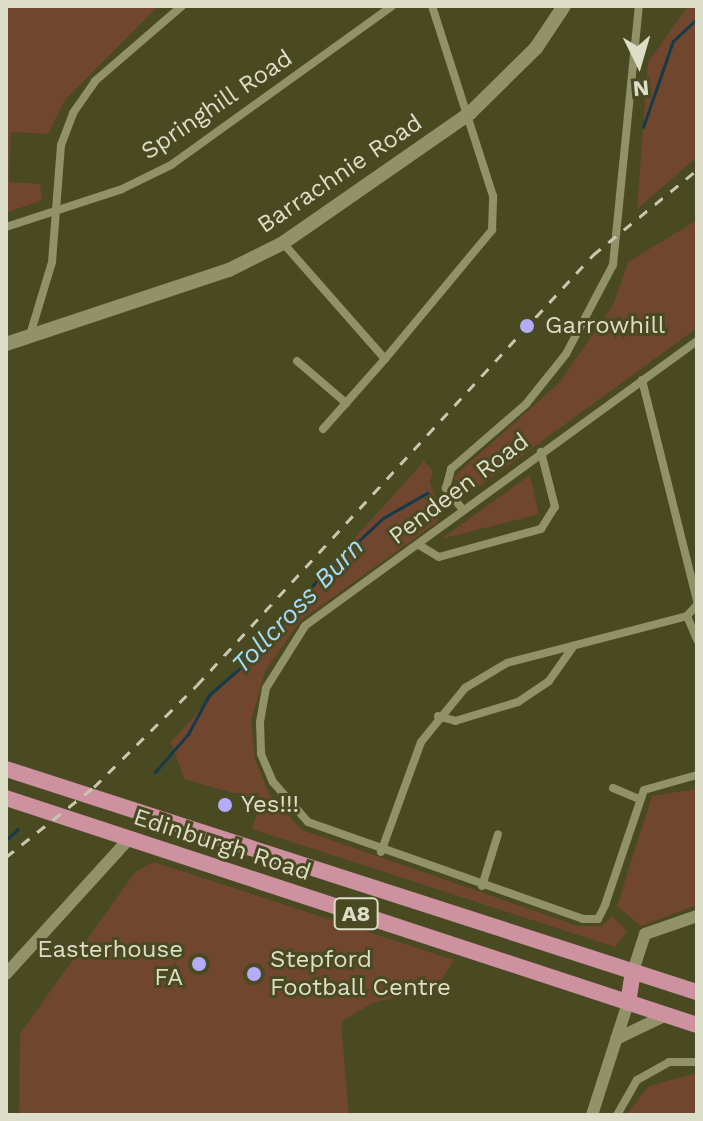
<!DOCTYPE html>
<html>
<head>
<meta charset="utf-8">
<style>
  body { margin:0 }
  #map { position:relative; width:703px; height:1121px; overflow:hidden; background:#494922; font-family:"Work Sans",sans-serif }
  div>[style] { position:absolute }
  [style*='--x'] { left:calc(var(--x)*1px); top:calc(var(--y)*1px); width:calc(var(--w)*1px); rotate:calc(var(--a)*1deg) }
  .green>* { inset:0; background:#71462f }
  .stream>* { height:3px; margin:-1.5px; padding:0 1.5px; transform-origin:1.5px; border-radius:1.5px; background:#153a4a }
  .minor>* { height:8px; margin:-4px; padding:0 4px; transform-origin:4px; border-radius:4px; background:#929269 }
  .tertiary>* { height:12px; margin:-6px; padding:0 6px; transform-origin:6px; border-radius:6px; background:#929269 }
  .secondary>* { height:14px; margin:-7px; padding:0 7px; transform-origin:7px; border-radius:7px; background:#929269 }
  .primary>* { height:16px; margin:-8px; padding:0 8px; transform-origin:8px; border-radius:8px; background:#cd91a0 }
  .rail>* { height:3px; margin-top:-1.5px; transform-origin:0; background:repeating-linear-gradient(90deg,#c7c8af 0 10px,transparent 0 20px) }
  .dots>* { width:22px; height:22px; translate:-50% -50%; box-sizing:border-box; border:4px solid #494922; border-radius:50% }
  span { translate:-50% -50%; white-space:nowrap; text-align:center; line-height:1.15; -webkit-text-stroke:6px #494922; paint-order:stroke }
  .shield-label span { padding:2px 6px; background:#494922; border:2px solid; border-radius:6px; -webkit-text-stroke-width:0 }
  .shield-label { font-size:22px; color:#dddec8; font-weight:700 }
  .street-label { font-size:24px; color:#dddec8 }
  .poi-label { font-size:24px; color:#dddec8 }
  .left { translate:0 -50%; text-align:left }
  .right { translate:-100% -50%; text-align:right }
  .water-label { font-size:26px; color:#a4ddf7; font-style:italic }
  .frame { position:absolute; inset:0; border:8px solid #dddec8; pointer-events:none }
  .north { position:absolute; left:599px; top:24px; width:80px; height:80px; -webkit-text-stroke:6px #494922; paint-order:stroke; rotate:175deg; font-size:22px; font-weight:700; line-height:32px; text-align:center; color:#dddec8 }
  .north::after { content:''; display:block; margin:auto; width:28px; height:36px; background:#dddec8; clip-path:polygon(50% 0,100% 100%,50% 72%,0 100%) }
</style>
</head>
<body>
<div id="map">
  <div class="green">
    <div style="clip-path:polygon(6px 6px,158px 6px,65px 100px,48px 134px,11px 132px,9px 182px,40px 184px,42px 200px,6px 213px)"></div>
    <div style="clip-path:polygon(688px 6px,697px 6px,697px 157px,637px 209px,648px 62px)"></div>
    <div style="clip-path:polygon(697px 220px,697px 328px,468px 495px,458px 494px,454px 477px,559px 383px,613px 305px,628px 262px)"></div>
    <div style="clip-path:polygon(424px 461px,433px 472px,430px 482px,441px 514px,436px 523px,301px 620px,265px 671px,251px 721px,255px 759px,269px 794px,302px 830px,578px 926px,602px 926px,612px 916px,627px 931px,615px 947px,252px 829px,261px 801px,184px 779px,171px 742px)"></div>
    <div style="clip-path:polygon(530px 475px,539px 514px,441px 539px)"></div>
    <div style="clip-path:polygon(697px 789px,697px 905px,641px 926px,617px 906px,652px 796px)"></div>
    <div style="clip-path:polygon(154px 862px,454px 960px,435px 989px,372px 1003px,341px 1022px,349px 1115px,19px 1115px,20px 1034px,135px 872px)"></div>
    <div style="clip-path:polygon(697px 1073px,697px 1115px,626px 1115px,649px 1086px)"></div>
  </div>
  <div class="stream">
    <div style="--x:643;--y:127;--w:91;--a:-70.8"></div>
    <div style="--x:673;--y:41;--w:33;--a:-43"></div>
    <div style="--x:155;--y:772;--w:50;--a:-49"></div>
    <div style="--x:188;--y:734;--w:44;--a:-61.7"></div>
    <div style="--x:209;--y:695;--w:70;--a:-41"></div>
    <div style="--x:262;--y:649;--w:88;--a:-51.4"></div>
    <div style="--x:317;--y:580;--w:91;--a:-43.2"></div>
    <div style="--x:383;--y:518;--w:51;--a:-29.6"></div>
    <div style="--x:6;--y:840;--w:16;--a:-43"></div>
  </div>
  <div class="minor">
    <div style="--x:6;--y:227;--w:122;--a:-18.1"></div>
    <div style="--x:122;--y:189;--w:55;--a:-26.1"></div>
    <div style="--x:171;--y:165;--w:272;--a:-35.7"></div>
    <div style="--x:283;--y:243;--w:154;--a:48.7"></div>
    <div style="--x:385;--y:359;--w:168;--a:-50.3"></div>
    <div style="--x:492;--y:230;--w:34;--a:-88"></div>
    <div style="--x:493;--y:196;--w:200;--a:-107.8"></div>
    <div style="--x:30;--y:335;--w:76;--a:-73.2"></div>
    <div style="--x:52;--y:262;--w:117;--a:-85.6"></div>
    <div style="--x:61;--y:145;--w:34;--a:-69"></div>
    <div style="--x:73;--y:113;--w:39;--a:-55"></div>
    <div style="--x:95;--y:81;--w:115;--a:-40.8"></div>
    <div style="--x:697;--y:341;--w:485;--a:144"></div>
    <div style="--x:305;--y:626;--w:73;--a:122.2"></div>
    <div style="--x:266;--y:688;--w:35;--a:100"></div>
    <div style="--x:260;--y:722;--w:32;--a:88"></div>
    <div style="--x:261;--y:754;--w:30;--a:67"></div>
    <div style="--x:273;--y:782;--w:53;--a:48.8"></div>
    <div style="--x:308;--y:822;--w:292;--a:19.4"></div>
    <div style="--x:583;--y:919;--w:15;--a:0"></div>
    <div style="--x:598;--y:919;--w:16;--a:-63"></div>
    <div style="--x:605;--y:905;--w:121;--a:-71.3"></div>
    <div style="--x:644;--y:790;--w:55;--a:-15.8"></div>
    <div style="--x:297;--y:361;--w:65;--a:40.6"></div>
    <div style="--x:642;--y:380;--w:228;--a:76"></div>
    <div style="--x:323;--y:429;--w:94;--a:-48.5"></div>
    <div style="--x:463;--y:510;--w:28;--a:-128"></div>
    <div style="--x:446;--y:488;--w:20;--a:-75"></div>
    <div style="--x:451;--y:469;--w:99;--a:-40.9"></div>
    <div style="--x:526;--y:404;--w:64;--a:-51.3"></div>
    <div style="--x:566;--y:354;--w:101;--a:-62.2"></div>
    <div style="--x:613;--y:265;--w:260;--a:-84.3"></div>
    <div style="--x:419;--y:545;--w:23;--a:31"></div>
    <div style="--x:439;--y:557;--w:106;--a:-15.4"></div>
    <div style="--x:541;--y:529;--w:26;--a:-58"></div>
    <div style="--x:555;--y:507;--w:57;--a:-104.3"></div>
    <div style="--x:687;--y:616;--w:26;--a:67"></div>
    <div style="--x:438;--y:716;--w:18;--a:16"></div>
    <div style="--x:455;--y:721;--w:66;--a:-16.8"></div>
    <div style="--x:518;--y:702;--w:37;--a:-34"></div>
    <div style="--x:549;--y:681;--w:42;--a:-54.8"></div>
    <div style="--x:613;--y:788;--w:28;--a:23"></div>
    <div style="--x:381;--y:852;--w:117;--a:-70"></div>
    <div style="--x:421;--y:742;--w:70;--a:-50.8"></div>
    <div style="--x:465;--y:688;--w:49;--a:-30.8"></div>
    <div style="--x:507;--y:663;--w:186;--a:-14.6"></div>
    <div style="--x:687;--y:616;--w:15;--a:-48"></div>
    <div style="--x:482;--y:886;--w:54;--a:-72.9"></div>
    <div style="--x:617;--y:1115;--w:40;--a:-60.3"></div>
    <div style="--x:637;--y:1080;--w:37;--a:-29"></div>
    <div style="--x:669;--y:1062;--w:28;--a:0"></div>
  </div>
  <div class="tertiary">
    <div style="--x:633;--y:971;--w:39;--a:-72"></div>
    <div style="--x:645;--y:934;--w:55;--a:-19.1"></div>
    <div style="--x:6;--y:974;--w:181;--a:-47.7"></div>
    <div style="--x:616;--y:1039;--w:55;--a:-25.6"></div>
    <div style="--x:592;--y:1115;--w:118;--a:-72.2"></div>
  </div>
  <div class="secondary">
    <div style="--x:6;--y:344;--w:235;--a:-18.4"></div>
    <div style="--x:229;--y:270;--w:60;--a:-26.6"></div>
    <div style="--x:283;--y:243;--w:228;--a:-34.8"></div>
    <div style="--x:470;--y:113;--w:93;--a:-44.6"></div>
    <div style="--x:536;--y:48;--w:50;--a:-56.3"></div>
  </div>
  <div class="primary">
    <div style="--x:6;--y:769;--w:726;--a:17.89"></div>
    <div style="--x:6;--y:798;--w:727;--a:18.19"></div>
    <div style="--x:628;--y:1003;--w:32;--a:-81"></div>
  </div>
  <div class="rail">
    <div style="--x:6;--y:857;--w:112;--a:-38.5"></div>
    <div style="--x:94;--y:787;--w:145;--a:-44.7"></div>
    <div style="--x:197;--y:685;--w:585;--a:-47.36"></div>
    <div style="--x:593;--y:255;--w:134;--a:-39.3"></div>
  </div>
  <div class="dots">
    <div style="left:527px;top:326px;background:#b4acf9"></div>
    <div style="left:225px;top:805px;background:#b4acf9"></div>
    <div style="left:199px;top:964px;background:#b4acf9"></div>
    <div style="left:254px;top:974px;background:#b4acf9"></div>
  </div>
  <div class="shield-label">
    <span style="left:356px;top:914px">A8</span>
  </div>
  <div class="street-label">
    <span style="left:217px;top:105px;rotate:-34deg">Springhill Road</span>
    <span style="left:340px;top:174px;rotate:-34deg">Barrachnie Road</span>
    <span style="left:459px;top:489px;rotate:-37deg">Pendeen Road</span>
    <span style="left:222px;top:845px;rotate:18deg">Edinburgh Road</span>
  </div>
  <div class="poi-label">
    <span class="left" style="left:545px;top:326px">Garrowhill</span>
    <span class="left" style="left:241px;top:805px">Yes!!!</span>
    <span class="right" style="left:183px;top:964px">Easterhouse<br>FA</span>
    <span class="left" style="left:270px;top:974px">Stepford<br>Football Centre</span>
  </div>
  <div class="water-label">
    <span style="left:298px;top:606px;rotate:-46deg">Tollcross Burn</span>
  </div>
  <div class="frame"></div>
  <div class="north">N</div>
</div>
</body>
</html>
